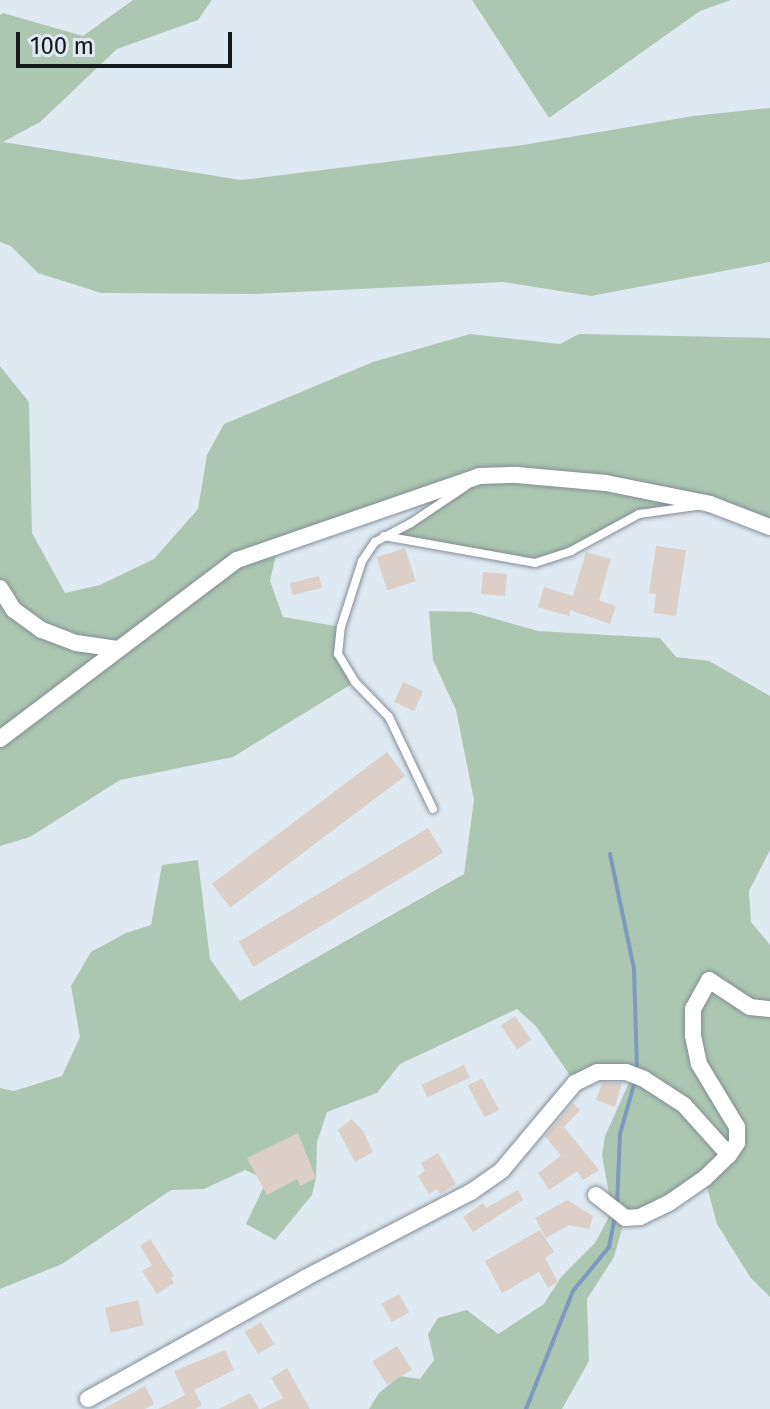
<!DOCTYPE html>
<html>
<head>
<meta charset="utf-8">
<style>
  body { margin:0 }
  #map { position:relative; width:770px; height:1409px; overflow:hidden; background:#dfe9f2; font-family:"Fira Sans",sans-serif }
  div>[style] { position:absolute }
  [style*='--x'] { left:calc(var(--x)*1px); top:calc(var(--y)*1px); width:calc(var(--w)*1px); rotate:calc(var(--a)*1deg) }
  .green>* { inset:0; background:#abc7b1 }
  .stream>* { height:4px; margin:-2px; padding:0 2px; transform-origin:2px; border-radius:2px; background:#7d99be }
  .building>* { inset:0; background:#dbcfc8; transform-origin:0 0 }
  .roads { filter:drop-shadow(0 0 2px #838c94) drop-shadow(0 0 2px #838c94) }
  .service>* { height:8px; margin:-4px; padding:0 4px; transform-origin:4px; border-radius:4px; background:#fff }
  .minor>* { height:16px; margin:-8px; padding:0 8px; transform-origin:8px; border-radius:8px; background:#fff }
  span { translate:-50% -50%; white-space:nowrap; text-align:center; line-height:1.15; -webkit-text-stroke:6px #dfe9f2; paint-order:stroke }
  .scale { position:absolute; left:16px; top:32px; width:216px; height:36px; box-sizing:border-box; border:4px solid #16191c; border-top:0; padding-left:10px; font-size:24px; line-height:28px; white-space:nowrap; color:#16191c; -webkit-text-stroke:6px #dfe9f2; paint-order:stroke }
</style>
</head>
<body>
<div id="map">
  <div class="green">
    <div style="clip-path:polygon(133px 0,212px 0,198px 20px,117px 49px,40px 122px,3px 142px,241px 180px,523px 145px,693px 116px,770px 108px,770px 262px,591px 296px,504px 282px,255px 294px,101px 293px,38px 273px,11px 246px,0 242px,0 15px,3px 13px,83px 36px)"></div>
    <div style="clip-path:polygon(472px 0,731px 0,700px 11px,549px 118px)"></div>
    <div style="clip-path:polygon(470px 334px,560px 344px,579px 334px,770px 338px,770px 527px,710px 504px,639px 514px,571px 551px,535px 563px,384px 536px,476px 479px,278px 546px,270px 581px,283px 617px,341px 627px,338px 654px,355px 682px,233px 757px,120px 780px,30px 837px,0 846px,0 366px,29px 402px,32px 533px,65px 593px,100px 585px,154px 559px,198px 509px,207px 455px,224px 424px,373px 362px)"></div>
    <div style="clip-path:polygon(429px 611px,471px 612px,538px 631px,660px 638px,676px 657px,709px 661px,770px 696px,770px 850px,749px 891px,751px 922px,770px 945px,770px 1297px,750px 1277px,717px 1224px,705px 1179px,625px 1218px,614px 1257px,587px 1299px,589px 1361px,562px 1409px,369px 1409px,379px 1393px,400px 1376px,420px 1379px,434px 1360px,428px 1334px,438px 1318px,467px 1310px,498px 1334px,544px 1304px,561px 1277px,595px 1243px,612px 1211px,602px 1155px,605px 1136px,633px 1074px,575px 1083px,536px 1026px,517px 1009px,400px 1064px,377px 1093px,327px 1112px,317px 1142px,316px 1178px,312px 1195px,275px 1240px,246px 1224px,267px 1180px,245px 1170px,204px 1189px,171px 1190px,62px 1264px,0 1289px,0 1088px,14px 1091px,62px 1076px,80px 1037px,71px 986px,91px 952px,126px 933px,151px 925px,162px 865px,198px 860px,210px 959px,240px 1001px,464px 874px,474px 800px,456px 710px,433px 660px)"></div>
  </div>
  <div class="stream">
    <div style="--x:610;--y:854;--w:117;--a:78.2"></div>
    <div style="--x:634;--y:969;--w:104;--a:88.3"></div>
    <div style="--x:617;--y:1206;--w:72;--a:-87.6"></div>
    <div style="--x:620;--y:1134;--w:55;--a:-74.2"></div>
    <div style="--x:526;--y:1409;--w:127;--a:-68.3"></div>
    <div style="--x:573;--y:1291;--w:57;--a:-50.7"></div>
    <div style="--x:609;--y:1247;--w:33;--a:-79"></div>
  </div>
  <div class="building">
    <div style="clip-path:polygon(656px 546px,686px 550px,676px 616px,654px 613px,656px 594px,649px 593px)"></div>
    <div style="left:405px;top:548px;width:35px;height:30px;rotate:72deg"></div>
    <div style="clip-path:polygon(586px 552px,611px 559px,599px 600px,616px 606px,610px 624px,570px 610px,569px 616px,538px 607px,544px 587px,573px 596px)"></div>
    <div style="left:483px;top:572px;width:24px;height:22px;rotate:5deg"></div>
    <div style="left:319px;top:576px;width:12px;height:30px;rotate:76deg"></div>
    <div style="left:403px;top:682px;width:22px;height:22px;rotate:24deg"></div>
    <div style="left:387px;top:752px;width:30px;height:219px;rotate:53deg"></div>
    <div style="left:428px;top:828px;width:29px;height:221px;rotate:59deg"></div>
    <div style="left:515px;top:1016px;width:29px;height:17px;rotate:56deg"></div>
    <div style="left:464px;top:1065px;width:14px;height:47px;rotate:65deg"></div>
    <div style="left:482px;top:1078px;width:36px;height:16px;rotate:62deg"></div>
    <div style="clip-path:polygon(602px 1083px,622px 1083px,615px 1107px,596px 1100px)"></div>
    <div style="clip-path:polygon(573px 1103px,580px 1110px,564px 1127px,599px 1170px,583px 1180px,577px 1171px,549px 1190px,538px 1173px,561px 1156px,545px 1136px)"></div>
    <div style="clip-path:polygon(352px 1119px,363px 1131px,373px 1152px,355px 1162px,338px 1130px)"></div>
    <div style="clip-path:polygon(298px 1133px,316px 1178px,300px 1186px,297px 1179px,267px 1195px,247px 1158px)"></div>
    <div style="clip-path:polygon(438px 1153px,456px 1184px,440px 1194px,437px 1189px,429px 1194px,418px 1176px,425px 1171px,421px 1163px)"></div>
    <div style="clip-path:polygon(518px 1190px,523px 1200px,473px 1232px,463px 1217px,483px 1203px,486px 1208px)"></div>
    <div style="clip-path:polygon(567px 1200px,593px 1216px,589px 1229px,569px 1225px,546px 1238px,535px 1218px)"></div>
    <div style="clip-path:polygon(540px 1230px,554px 1252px,545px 1258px,558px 1282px,548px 1288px,539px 1272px,502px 1293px,485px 1261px)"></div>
    <div style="clip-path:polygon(150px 1239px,174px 1276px,171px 1278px,174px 1283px,157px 1294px,142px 1271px,152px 1265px,140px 1246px)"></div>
    <div style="left:399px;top:1294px;width:21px;height:20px;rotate:61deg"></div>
    <div style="left:138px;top:1300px;width:26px;height:34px;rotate:77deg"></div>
    <div style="left:261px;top:1322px;width:26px;height:19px;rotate:59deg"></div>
    <div style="left:397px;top:1346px;width:28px;height:29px;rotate:58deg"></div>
    <div style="clip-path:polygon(225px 1350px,234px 1370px,194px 1390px,202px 1405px,195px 1409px,158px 1409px,185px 1395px,174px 1371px)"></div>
    <div style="clip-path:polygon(287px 1368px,310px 1409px,261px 1409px,283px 1398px,271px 1378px)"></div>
    <div style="clip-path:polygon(145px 1386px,154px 1404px,145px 1409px,103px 1409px)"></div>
    <div style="clip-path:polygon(250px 1393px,259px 1409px,219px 1409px)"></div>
  </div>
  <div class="roads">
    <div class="service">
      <div style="--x:384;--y:536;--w:153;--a:10.1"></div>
      <div style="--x:535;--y:563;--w:38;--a:-18"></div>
      <div style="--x:571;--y:551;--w:77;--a:-28.6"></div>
      <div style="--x:639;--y:514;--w:59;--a:-7.9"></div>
      <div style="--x:433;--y:809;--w:102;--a:-115.6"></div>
      <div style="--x:389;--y:717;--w:49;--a:-134.2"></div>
      <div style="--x:355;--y:682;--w:33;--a:-121"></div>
      <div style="--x:338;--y:654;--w:27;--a:-84"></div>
      <div style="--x:341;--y:627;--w:69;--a:-72.3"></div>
      <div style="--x:362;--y:561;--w:23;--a:-56"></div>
      <div style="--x:375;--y:542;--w:41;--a:-27.8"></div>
      <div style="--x:411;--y:523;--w:66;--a:-33.9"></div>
    </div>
    <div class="minor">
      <div style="--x:0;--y:588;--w:26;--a:58"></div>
      <div style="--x:14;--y:610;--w:34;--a:36"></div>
      <div style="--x:42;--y:630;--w:36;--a:21"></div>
      <div style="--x:76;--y:643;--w:42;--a:8.1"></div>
      <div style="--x:0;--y:739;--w:297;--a:-37.1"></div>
      <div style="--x:237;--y:560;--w:256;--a:-19.1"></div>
      <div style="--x:479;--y:476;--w:38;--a:-2"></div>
      <div style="--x:517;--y:475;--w:89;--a:5.1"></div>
      <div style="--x:606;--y:483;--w:106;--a:11.4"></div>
      <div style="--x:710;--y:504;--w:64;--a:21"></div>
      <div style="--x:596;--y:1195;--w:37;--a:38"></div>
      <div style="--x:625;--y:1218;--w:15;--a:-4"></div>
      <div style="--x:640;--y:1217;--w:32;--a:-26"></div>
      <div style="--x:669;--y:1203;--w:44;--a:-34.8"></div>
      <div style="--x:705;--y:1178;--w:33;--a:-44"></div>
      <div style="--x:729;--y:1155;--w:14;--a:-56"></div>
      <div style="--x:737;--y:1143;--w:16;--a:-90"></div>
      <div style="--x:737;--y:1127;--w:74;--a:-121.1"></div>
      <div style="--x:699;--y:1064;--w:30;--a:-102"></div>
      <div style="--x:693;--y:1035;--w:26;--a:-90"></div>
      <div style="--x:693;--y:1009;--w:33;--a:-61"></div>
      <div style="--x:709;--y:980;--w:49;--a:33.4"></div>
      <div style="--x:750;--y:1007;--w:20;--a:6"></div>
      <div style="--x:88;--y:1399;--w:248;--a:-29.1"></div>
      <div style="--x:305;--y:1278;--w:187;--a:-27.4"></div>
      <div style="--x:471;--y:1192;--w:38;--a:-35"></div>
      <div style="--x:502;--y:1170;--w:114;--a:-50"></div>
      <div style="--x:575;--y:1083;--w:25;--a:-26"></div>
      <div style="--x:598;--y:1072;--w:28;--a:0"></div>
      <div style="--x:626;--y:1072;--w:19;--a:21"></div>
      <div style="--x:644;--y:1079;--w:48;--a:33"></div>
      <div style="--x:684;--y:1105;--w:67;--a:48"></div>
    </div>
  </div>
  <div class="scale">100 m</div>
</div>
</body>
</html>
